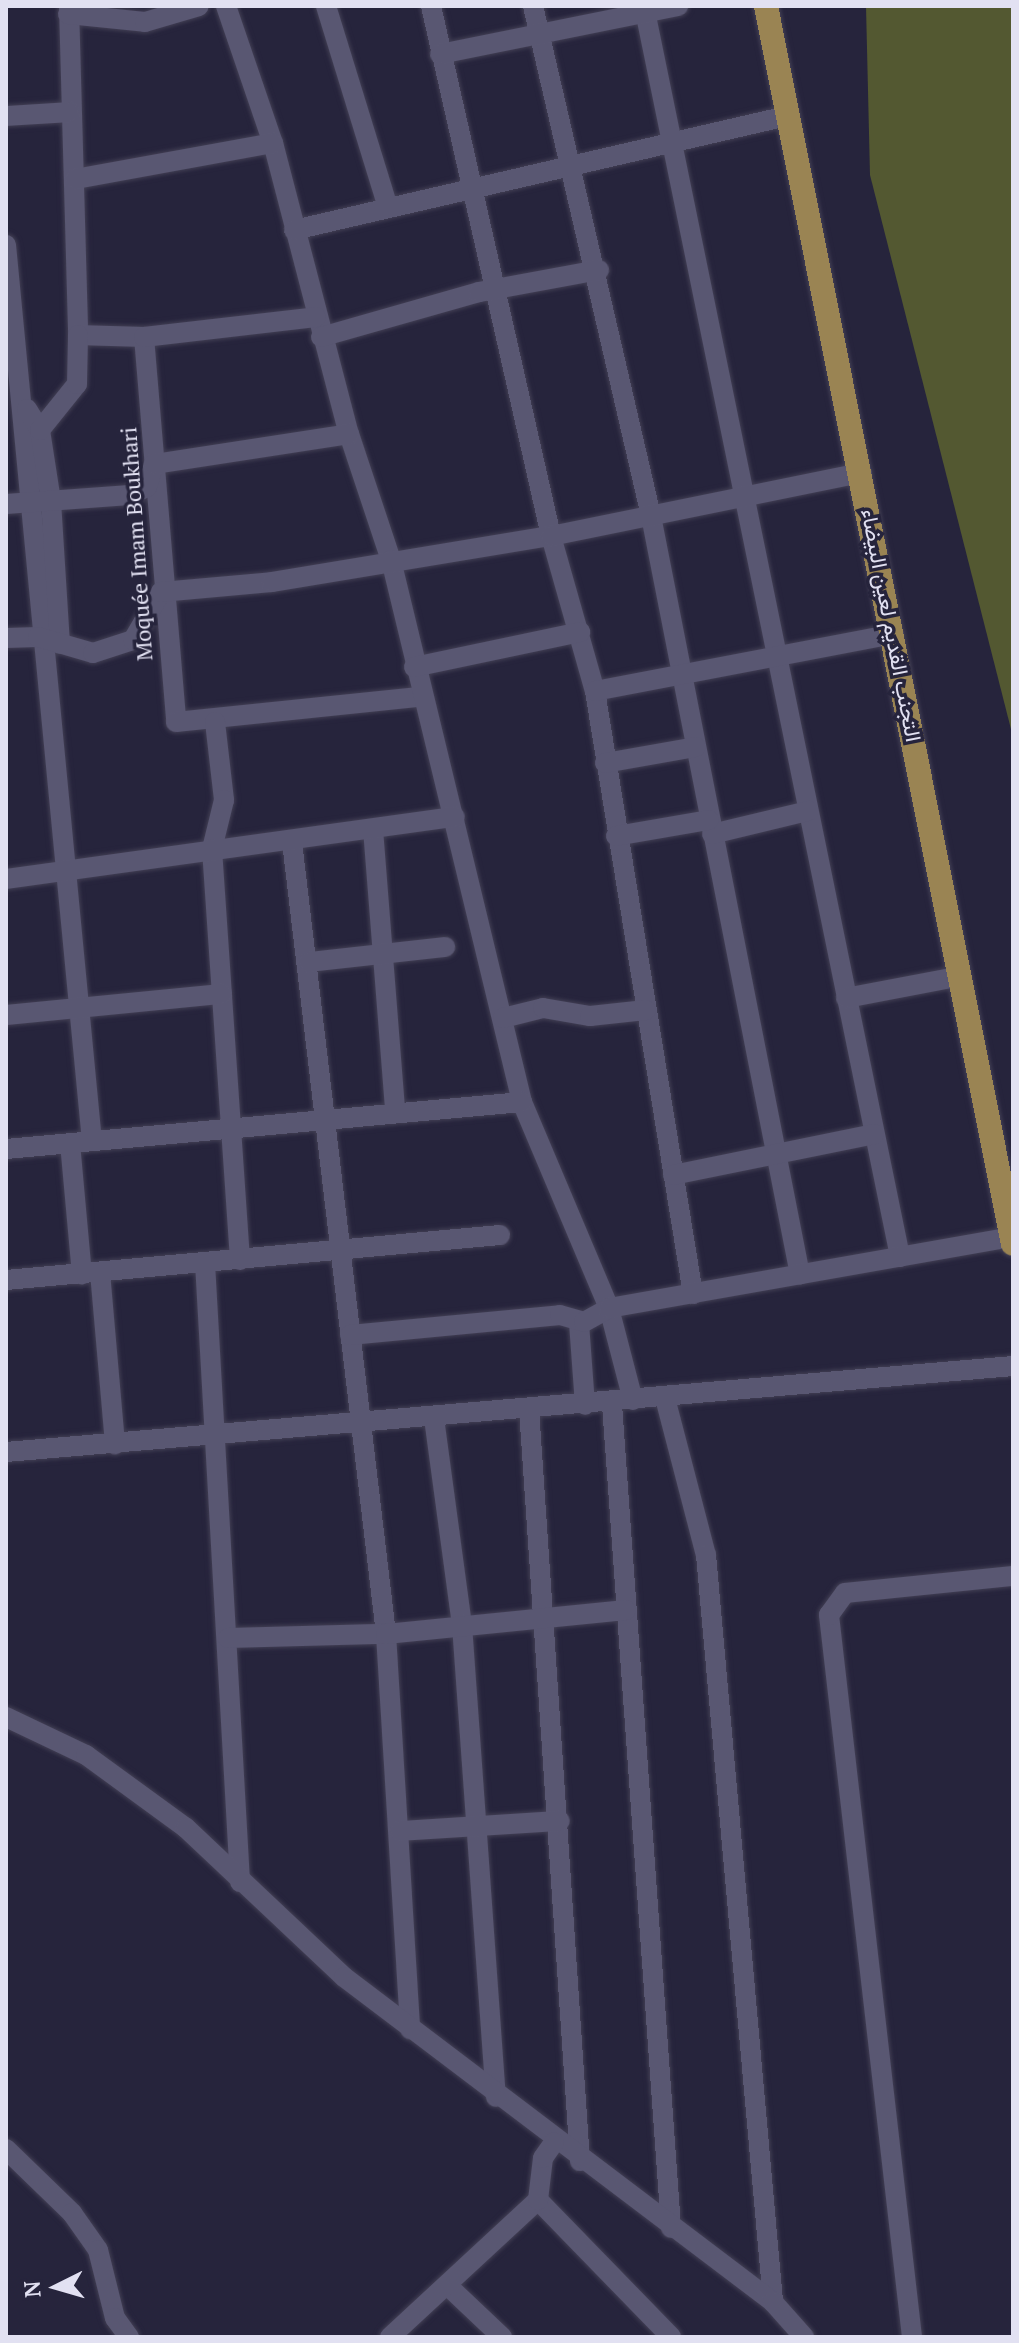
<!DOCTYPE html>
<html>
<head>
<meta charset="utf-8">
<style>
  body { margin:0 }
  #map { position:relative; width:1019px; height:2343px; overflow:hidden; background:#26243c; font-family:"PT Serif",Vazirmatn,serif }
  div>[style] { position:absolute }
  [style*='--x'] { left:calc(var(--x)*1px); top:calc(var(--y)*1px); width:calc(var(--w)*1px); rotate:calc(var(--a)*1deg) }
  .forest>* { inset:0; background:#535831 }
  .roads { filter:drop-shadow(0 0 2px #423f54) drop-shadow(0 0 2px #423f54) }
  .minor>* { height:20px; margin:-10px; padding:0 10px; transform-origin:10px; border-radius:10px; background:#595772 }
  .major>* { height:24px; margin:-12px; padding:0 12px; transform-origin:12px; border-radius:12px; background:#9a8453 }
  span { translate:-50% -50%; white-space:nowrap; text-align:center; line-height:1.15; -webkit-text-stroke:7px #26243c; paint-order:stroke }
  .street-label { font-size:22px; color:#e2e1f2 }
  .frame { position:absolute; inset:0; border:8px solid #e2e1f2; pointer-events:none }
  .north { position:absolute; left:16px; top:2247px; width:80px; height:80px; -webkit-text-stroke:6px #26243c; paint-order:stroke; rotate:265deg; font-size:22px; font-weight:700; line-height:32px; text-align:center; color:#e2e1f2 }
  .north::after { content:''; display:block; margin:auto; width:28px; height:36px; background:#e2e1f2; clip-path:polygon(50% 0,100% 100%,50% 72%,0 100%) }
</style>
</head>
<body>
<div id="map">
  <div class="forest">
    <div style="clip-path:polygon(866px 6px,1013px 6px,1013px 737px,870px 175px)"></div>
  </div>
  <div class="roads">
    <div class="minor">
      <div style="--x:69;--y:6;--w:329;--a:88.4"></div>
      <div style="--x:78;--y:335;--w:66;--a:1.7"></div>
      <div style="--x:144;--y:337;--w:386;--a:85.2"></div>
      <div style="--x:176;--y:722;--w:244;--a:-5.9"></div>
      <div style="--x:226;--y:6;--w:145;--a:71.1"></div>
      <div style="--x:273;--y:143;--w:301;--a:75.4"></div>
      <div style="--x:349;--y:434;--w:133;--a:71.6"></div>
      <div style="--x:391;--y:560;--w:558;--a:76.41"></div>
      <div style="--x:522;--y:1102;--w:224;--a:67.1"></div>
      <div style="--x:609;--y:1308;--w:95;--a:75.4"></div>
      <div style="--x:326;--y:6;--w:210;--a:72.9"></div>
      <div style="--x:431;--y:6;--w:543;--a:77.24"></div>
      <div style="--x:551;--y:536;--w:161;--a:74.2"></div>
      <div style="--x:595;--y:691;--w:611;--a:80.77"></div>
      <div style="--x:533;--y:6;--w:523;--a:76.97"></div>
      <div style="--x:651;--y:516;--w:773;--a:78.89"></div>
      <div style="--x:644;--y:6;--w:1277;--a:78.43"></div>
      <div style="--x:68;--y:14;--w:77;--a:5.9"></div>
      <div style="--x:145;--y:22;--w:56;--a:-16.5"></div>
      <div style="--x:440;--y:54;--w:243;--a:-11.4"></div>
      <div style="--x:6;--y:116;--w:63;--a:-3.6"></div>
      <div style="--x:75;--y:179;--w:201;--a:-10.3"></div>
      <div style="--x:294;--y:230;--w:506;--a:-13.02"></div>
      <div style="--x:6;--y:245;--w:900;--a:84.52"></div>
      <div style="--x:144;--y:337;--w:173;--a:-6.6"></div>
      <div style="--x:321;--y:337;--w:164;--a:-15.9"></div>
      <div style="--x:479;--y:292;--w:122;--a:-10.4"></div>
      <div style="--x:27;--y:409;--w:25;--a:58"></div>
      <div style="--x:40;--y:430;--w:72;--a:81.2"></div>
      <div style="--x:51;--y:501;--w:143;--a:86.4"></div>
      <div style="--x:40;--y:430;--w:59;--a:-51.2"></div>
      <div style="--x:77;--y:384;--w:49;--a:-88.8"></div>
      <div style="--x:6;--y:504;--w:124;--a:-4.2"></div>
      <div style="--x:130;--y:495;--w:19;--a:-25"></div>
      <div style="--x:147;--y:487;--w:24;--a:-73"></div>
      <div style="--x:154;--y:464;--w:197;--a:-8.7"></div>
      <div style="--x:6;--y:638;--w:32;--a:-2"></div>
      <div style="--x:38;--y:637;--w:57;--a:16.2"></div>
      <div style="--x:93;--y:653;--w:42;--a:-18"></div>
      <div style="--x:133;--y:640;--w:56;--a:-59.7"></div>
      <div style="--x:161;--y:592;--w:111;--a:-5.1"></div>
      <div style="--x:272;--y:582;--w:283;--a:-9.4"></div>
      <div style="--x:551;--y:536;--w:317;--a:-11.5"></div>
      <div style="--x:414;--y:667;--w:170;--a:-11.9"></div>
      <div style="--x:595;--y:691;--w:304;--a:-10.8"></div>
      <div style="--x:215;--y:722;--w:79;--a:83.4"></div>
      <div style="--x:224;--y:800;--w:50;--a:103.8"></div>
      <div style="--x:212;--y:849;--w:412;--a:86.1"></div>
      <div style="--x:605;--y:763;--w:92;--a:-10"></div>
      <div style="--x:373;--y:829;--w:282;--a:85.5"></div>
      <div style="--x:712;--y:834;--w:99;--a:-13.5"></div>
      <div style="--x:616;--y:836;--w:94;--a:-9.8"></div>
      <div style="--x:292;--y:842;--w:798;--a:83.23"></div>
      <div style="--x:386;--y:1634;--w:396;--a:86.5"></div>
      <div style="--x:6;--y:879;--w:453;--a:-7.9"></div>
      <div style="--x:309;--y:962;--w:137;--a:-6.3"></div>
      <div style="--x:846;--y:998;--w:117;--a:-10.8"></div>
      <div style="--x:6;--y:1015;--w:217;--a:-5.6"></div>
      <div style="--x:503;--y:1018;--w:41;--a:-14"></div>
      <div style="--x:543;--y:1008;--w:48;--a:9.7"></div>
      <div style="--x:590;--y:1016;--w:56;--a:-6.1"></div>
      <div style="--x:70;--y:1143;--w:132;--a:84.8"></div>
      <div style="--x:6;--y:1149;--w:518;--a:-5.2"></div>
      <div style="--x:673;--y:1175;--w:205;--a:-11.5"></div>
      <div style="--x:205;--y:1263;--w:620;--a:86.76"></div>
      <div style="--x:100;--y:1272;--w:173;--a:85"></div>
      <div style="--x:6;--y:1280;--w:496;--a:-5.2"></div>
      <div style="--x:579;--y:1323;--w:82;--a:85.8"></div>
      <div style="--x:350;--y:1335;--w:211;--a:-5.4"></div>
      <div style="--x:560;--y:1315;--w:25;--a:16"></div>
      <div style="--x:584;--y:1322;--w:29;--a:-29"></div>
      <div style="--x:609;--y:1308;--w:409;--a:-10"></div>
      <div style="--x:665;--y:1398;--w:162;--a:75.4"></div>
      <div style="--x:706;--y:1555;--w:750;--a:84.87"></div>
      <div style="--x:612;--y:1404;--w:826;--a:85.9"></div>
      <div style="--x:529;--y:1409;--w:754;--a:86.12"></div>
      <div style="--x:434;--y:1418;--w:209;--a:82.3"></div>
      <div style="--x:462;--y:1625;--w:473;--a:85.9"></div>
      <div style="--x:6;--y:1452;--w:1011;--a:-4.88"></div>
      <div style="--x:228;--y:1638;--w:158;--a:-1.5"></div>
      <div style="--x:386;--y:1634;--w:241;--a:-5.7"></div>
      <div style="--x:6;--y:1717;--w:89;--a:25.4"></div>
      <div style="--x:86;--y:1755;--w:124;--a:36.1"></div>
      <div style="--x:186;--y:1828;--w:217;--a:43.3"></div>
      <div style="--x:344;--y:1977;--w:538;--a:37.15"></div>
      <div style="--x:773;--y:2302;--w:47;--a:48.5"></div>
      <div style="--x:400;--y:1831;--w:160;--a:-3.6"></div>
      <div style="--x:6;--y:2149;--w:92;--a:44.1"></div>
      <div style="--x:72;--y:2213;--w:45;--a:54.9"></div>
      <div style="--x:98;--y:2250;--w:70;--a:76"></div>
      <div style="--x:115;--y:2318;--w:24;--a:54"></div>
      <div style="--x:538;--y:2200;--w:191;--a:45.8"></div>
      <div style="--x:447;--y:2285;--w:76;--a:43.4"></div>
      <div style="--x:390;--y:2337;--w:202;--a:-42.8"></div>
      <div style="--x:538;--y:2200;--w:42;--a:-83.2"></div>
      <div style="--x:543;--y:2158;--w:19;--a:-55"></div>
      <div style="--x:912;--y:2337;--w:727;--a:-96.56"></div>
      <div style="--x:829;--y:1615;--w:27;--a:-54"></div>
      <div style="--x:845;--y:1593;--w:169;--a:-5.8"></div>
    </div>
    <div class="major">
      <div style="--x:766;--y:6;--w:1262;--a:78.72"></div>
    </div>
  </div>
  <div class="street-label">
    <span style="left:136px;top:544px;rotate:-94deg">Moquée Imam Boukhari</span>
    <span style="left:892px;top:625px;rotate:79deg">التجنب القديم لعين البيضاء</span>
  </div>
  <div class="frame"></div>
  <div class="north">N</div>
</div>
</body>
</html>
